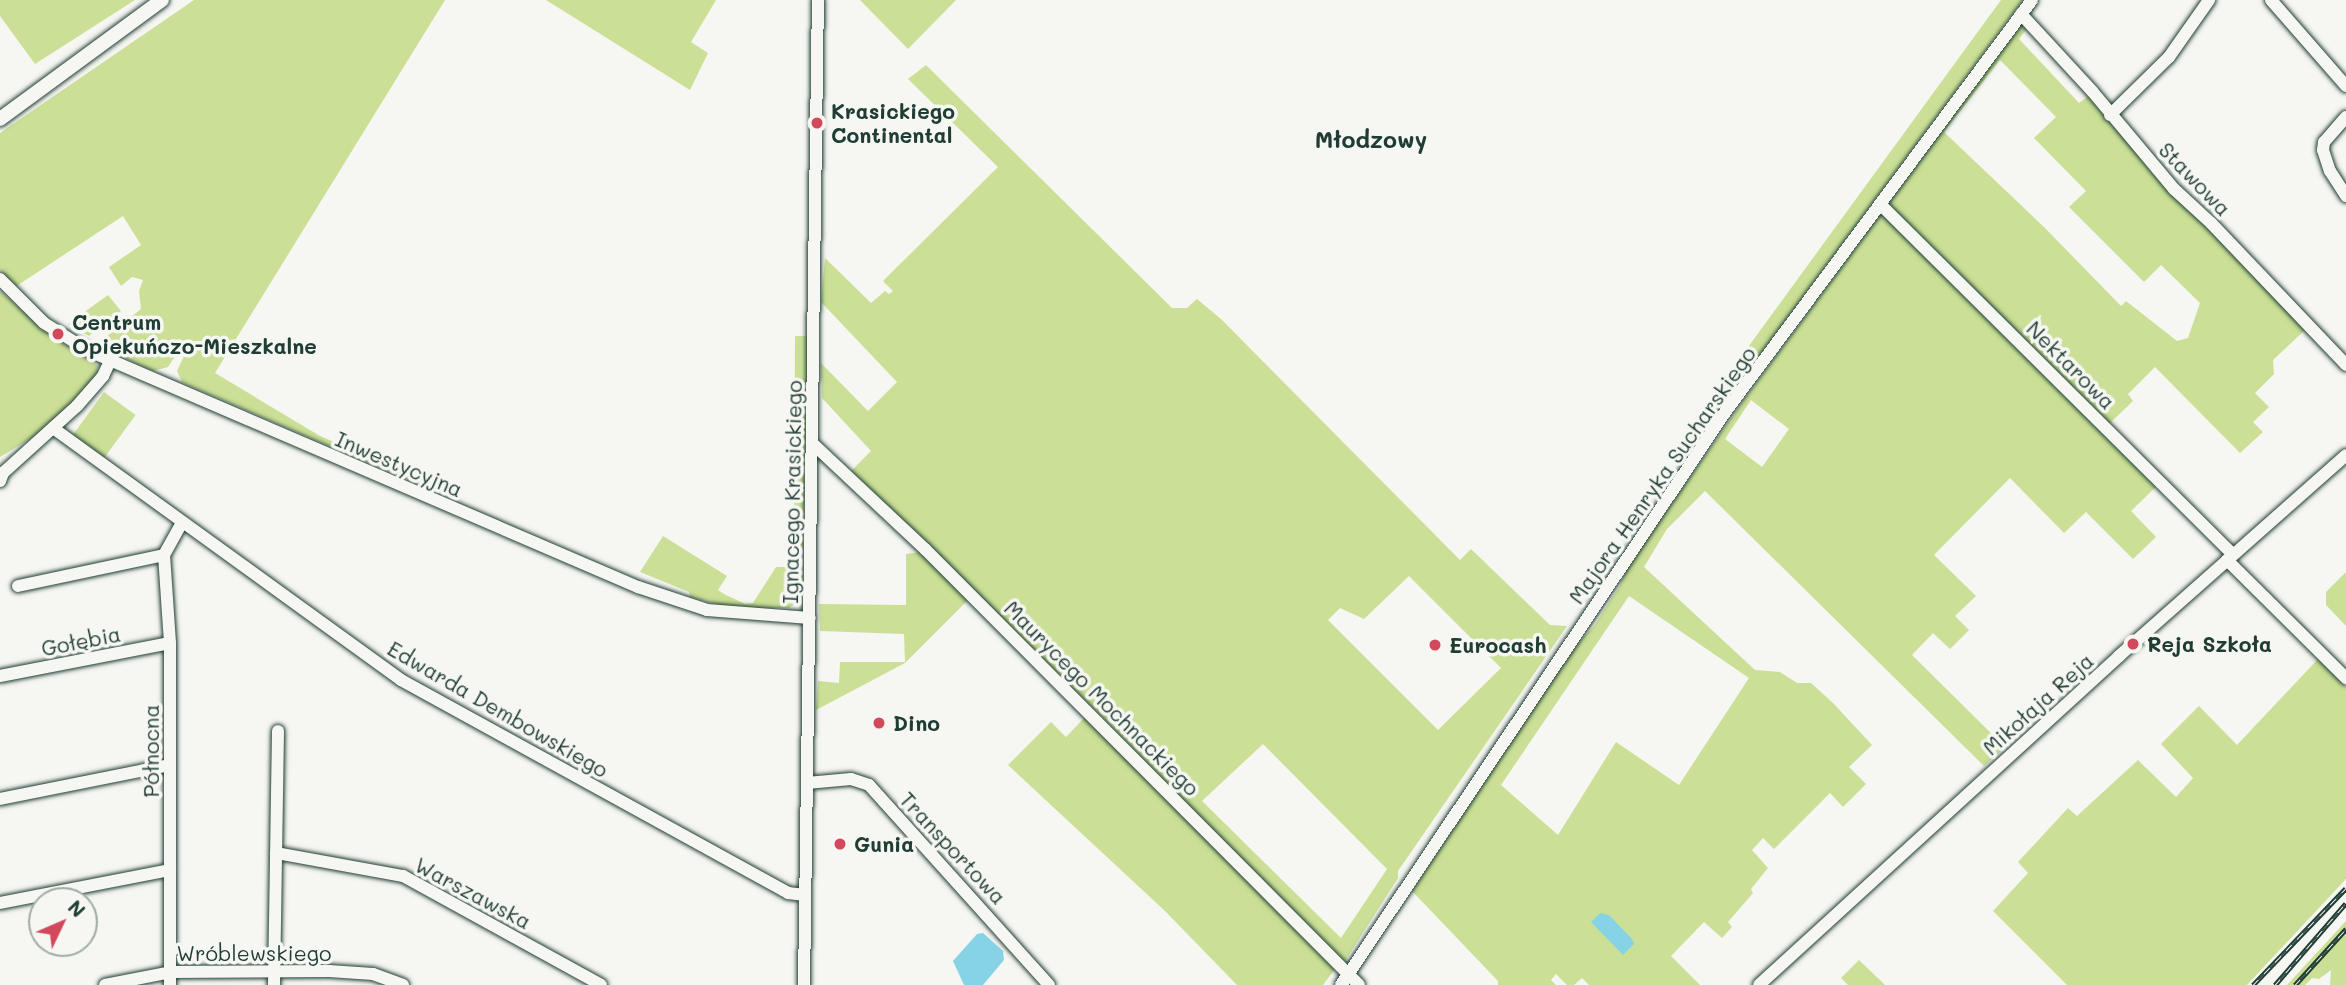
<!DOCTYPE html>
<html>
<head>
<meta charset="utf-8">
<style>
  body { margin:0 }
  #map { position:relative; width:2346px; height:985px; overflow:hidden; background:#f6f6f2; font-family:Mali,sans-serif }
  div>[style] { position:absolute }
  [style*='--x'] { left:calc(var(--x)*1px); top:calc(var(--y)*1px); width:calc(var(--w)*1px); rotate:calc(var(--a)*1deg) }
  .green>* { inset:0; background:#cbe096; transform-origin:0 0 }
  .water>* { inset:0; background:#85d3e4 }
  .roads { filter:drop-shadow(0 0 2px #1f3d34) drop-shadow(0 0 2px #1f3d34) }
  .minor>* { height:12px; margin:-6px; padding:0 6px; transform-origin:6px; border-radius:6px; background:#f6f6f2 }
  .major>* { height:14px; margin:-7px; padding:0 7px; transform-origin:7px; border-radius:7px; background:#f6f6f2 }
  .rail>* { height:5px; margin-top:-2.5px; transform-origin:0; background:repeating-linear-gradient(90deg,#f6f6f2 0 8px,#1f3d34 0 16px); box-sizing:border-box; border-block:2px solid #1f3d34 }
  .dots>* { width:19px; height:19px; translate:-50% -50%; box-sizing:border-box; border:4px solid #f6f6f2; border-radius:50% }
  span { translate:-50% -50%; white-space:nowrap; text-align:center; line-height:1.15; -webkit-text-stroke:7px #f6f6f2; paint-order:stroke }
  .poi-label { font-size:21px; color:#1f3d34; font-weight:700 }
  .left { translate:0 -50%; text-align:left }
  .street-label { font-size:21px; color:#1f3d34 }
  .neighbourhood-label { font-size:23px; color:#1f3d34; font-weight:700 }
  .north { position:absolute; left:28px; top:887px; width:70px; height:70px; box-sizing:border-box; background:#f6f6f2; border:2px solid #a0aca6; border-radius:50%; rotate:46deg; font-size:19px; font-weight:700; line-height:28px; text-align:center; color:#1f3d34 }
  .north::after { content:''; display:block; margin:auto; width:24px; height:32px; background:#d1495b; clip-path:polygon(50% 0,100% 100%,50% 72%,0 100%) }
</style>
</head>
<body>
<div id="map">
  <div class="green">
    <div style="clip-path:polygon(0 0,135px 0,35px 64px,0 16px)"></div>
    <div style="clip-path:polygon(194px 0,445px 0,215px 373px,320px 436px,420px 479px,411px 481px,188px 385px,182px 382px,177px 371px,184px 356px,178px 352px,168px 367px,153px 371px,99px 346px,101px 341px,141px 309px,139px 291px,143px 280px,132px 277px,121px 286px,109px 267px,141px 245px,123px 216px,15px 287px,0 270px,0 133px)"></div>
    <div style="clip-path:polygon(546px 0,716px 0,691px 42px,708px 53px,690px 90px)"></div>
    <div style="clip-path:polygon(860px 0,956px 0,908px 49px)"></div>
    <div style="clip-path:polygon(2001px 0,2023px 0,1742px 379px,1725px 395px,1707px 418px,1697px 443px,1686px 454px,1677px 458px,1672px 453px,1692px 424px)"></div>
    <div style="clip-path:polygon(evenodd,2021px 23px,2028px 27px,2019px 39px,2079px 103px,2091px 94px,2305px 330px,2273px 360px,2274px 374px,2255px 393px,2269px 407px,2253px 422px,2263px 432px,2240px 453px,2155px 367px,2128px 394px,2133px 401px,2108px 425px,2163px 480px,2131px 511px,2156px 537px,2133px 559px,2086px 512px,2064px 533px,2010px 478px,1934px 555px,1976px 596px,1955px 616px,1969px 630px,1950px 649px,1933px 633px,1912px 655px,2005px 747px,1984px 766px,1705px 491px,1667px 529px,1644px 567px,1755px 670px,1780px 672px,1797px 683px,1811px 683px,1833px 703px,1872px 745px,1849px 767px,1866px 784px,1843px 807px,1830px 793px,1774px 849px,1763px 838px,1752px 850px,1768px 868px,1751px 889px,1753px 893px,1728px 922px,1732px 927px,1722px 938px,1704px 922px,1671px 956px,1700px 985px,1589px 985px,1582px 978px,1574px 985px,1567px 985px,1556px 974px,1551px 980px,1556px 985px,1498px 985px,1498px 981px,1412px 891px,1577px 644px,1594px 626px,1619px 587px,1629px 565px,1746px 397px,2021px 23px,2000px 60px,2056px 117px,2034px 138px,2086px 191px,2069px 207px,2144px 282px,2161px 265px,2200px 303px,2188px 338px,2177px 341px,2126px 301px,2121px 306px,2045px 228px,1944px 132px,2000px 60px,2021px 23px,1751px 400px,1789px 429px,1762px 467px,1725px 439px,1751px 400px,2021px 23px,1629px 596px,1749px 678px,1679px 785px,1616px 742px,1558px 835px,1501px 785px,1629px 596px)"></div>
    <div style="clip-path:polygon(evenodd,926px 65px,1172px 308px,1187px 308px,1197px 299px,1221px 319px,1460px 560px,1471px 549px,1550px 625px,1567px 626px,1398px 871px,1398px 878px,1345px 961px,1339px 959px,1103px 718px,850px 472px,871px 451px,822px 398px,821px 363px,868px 411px,897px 382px,821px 302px,825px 258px,871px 303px,885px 291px,889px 294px,893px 291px,883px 281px,998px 167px,908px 79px,926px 65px,1409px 576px,1501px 668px,1438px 730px,1328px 620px,1340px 608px,1364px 619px,1409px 576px,926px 65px,1263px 744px,1387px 869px,1341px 938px,1202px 801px,1263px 744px)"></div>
    <div style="clip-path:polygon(0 291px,50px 335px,98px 366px,96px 376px,74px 404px,40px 433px,0 457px)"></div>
    <div style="clip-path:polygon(108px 295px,121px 311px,89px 336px,68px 324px)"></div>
    <div style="clip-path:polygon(795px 336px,808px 336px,803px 545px,794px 553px)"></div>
    <div style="left:104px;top:392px;width:39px;height:54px;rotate:36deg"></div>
    <div style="clip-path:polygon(663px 536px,727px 576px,718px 590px,724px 594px,745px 604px,753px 603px,776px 567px,793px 567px,799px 569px,803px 576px,802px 599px,789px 608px,759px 608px,720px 605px,690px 597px,689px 592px,640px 572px)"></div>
    <div style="clip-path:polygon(920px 552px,969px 599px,905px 663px,816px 710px,818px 681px,839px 683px,840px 662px,905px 662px,904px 634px,820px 631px,819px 604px,906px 605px,906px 554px)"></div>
    <div style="clip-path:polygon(2346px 572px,2346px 626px,2326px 605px,2326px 592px)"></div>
    <div style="clip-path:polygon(2318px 659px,2346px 687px,2346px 879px,2247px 985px,2067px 985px,1993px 911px,2028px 873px,2018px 862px,2068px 808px,2077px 816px,2138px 760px,2176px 797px,2193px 778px,2161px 744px,2199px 706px,2237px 745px)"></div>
    <div style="clip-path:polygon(1085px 717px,1335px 969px,1323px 985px,1237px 985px,1165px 911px,1008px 765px,1051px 722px,1066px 737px)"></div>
    <div style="clip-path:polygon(2346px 921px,2346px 985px,2330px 985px,2331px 970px,2319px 979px,2312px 978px,2305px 985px,2287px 985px)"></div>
    <div style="clip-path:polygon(1859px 960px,1885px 985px,1848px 985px,1841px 978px)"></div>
  </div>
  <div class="water">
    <div style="clip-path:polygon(1600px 913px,1609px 915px,1632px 939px,1634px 944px,1623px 955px,1591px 922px)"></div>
    <div style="clip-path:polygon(983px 933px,1003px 951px,1004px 960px,983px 985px,964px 985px,953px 961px,977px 934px)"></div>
  </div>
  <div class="roads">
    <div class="minor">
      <div style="--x:2271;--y:0;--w:114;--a:48.9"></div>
      <div style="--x:2021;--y:14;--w:105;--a:47.3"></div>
      <div style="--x:2092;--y:91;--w:128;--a:50.1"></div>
      <div style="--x:2174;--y:189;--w:50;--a:42.6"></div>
      <div style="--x:2211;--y:223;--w:196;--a:46.4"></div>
      <div style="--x:2110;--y:115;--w:83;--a:-44.5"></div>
      <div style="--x:2169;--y:57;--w:70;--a:-54.9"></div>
      <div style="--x:2346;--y:117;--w:33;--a:131"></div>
      <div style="--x:2324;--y:142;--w:8;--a:97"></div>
      <div style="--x:2323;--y:150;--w:22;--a:72"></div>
      <div style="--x:2330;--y:171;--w:30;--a:57"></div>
      <div style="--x:1880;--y:204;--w:496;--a:44.8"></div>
      <div style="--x:0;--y:279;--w:62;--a:45"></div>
      <div style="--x:44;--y:323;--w:53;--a:31.9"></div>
      <div style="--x:89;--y:351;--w:598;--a:23.26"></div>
      <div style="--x:638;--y:587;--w:73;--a:18.4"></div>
      <div style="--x:707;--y:610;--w:103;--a:4.4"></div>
      <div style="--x:53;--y:428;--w:430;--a:35.9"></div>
      <div style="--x:401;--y:680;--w:442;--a:28.8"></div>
      <div style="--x:788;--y:893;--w:17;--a:7"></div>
      <div style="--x:812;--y:443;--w:155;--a:43.2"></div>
      <div style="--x:925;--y:549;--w:615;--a:45.13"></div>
      <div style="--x:0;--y:481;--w:9;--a:-69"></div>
      <div style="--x:3;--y:473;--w:100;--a:-42.2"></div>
      <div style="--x:77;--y:406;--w:40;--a:-49"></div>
      <div style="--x:103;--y:376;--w:17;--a:-65"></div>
      <div style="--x:2227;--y:560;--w:168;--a:44.8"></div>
      <div style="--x:18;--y:586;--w:149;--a:-12"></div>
      <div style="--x:0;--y:676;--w:173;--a:-11"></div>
      <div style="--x:807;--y:783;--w:44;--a:-5.2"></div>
      <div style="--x:851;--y:779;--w:19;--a:18"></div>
      <div style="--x:869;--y:785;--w:269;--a:48"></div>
      <div style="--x:0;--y:799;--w:173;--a:-11.3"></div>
      <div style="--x:276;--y:853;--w:129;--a:10.3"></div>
      <div style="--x:403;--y:876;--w:226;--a:28.8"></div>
      <div style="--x:0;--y:903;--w:173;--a:-11"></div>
      <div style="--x:105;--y:985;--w:67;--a:-11.1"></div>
      <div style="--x:171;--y:972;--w:158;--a:-0.4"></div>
      <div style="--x:329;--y:971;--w:44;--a:3.9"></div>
      <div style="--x:373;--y:974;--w:32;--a:20"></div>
      <div style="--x:170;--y:985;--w:342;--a:-90"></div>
      <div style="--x:170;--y:643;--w:88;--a:-93.9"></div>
      <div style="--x:164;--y:555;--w:37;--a:-61"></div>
      <div style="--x:274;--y:985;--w:254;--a:-89.1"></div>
      <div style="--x:804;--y:985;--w:985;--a:-89.19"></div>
      <div style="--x:1341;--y:985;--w:691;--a:-56.15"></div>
      <div style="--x:1726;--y:411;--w:512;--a:-53.33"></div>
      <div style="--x:1759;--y:985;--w:488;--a:-42.4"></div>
      <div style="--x:2119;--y:656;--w:303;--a:-41.5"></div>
    </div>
    <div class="major">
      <div style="--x:0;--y:119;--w:201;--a:-36.3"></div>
    </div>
  </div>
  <div class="rail">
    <div style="--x:2253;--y:985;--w:134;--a:-46.2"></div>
    <div style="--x:2275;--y:985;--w:108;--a:-49.1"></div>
    <div style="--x:2295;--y:985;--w:76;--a:-47.7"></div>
  </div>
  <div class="dots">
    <div style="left:817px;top:123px;background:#d1495b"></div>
    <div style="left:58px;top:334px;background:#d1495b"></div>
    <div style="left:2133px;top:644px;background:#d1495b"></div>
    <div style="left:1435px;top:645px;background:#d1495b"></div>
    <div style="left:879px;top:723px;background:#d1495b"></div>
    <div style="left:840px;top:844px;background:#d1495b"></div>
  </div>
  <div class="poi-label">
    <span class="left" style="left:831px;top:123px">Krasickiego<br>Continental</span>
    <span class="left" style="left:72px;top:334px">Centrum<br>Opiekuńczo-Mieszkalne</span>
    <span class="left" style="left:2147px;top:644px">Reja Szkoła</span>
    <span class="left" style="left:1449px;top:645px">Eurocash</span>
    <span class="left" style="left:893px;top:723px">Dino</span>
    <span class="left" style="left:854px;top:844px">Gunia</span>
  </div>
  <div class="street-label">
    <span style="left:2195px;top:179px;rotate:46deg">Stawowa</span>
    <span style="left:2071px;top:365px;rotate:45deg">Nektarowa</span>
    <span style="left:399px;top:464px;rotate:23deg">Inwestycyjna</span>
    <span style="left:1662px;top:475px;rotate:-55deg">Majora Henryka Sucharskiego</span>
    <span style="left:792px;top:492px;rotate:-89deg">Ignacego Krasickiego</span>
    <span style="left:81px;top:641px;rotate:-11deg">Gołębia</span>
    <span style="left:1102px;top:698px;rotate:45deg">Maurycego Mochnackiego</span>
    <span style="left:2038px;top:704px;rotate:-42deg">Mikołaja Reja</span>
    <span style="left:498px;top:709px;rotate:30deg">Edwarda Dembowskiego</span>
    <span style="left:151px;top:751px;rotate:-90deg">Północna</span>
    <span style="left:953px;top:848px;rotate:47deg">Transportowa</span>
    <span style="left:473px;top:893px;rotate:28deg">Warszawska</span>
    <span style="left:254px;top:953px">Wróblewskiego</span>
  </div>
  <div class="neighbourhood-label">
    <span style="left:1371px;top:139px">Młodzowy</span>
  </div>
  <div class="north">N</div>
</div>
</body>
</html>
